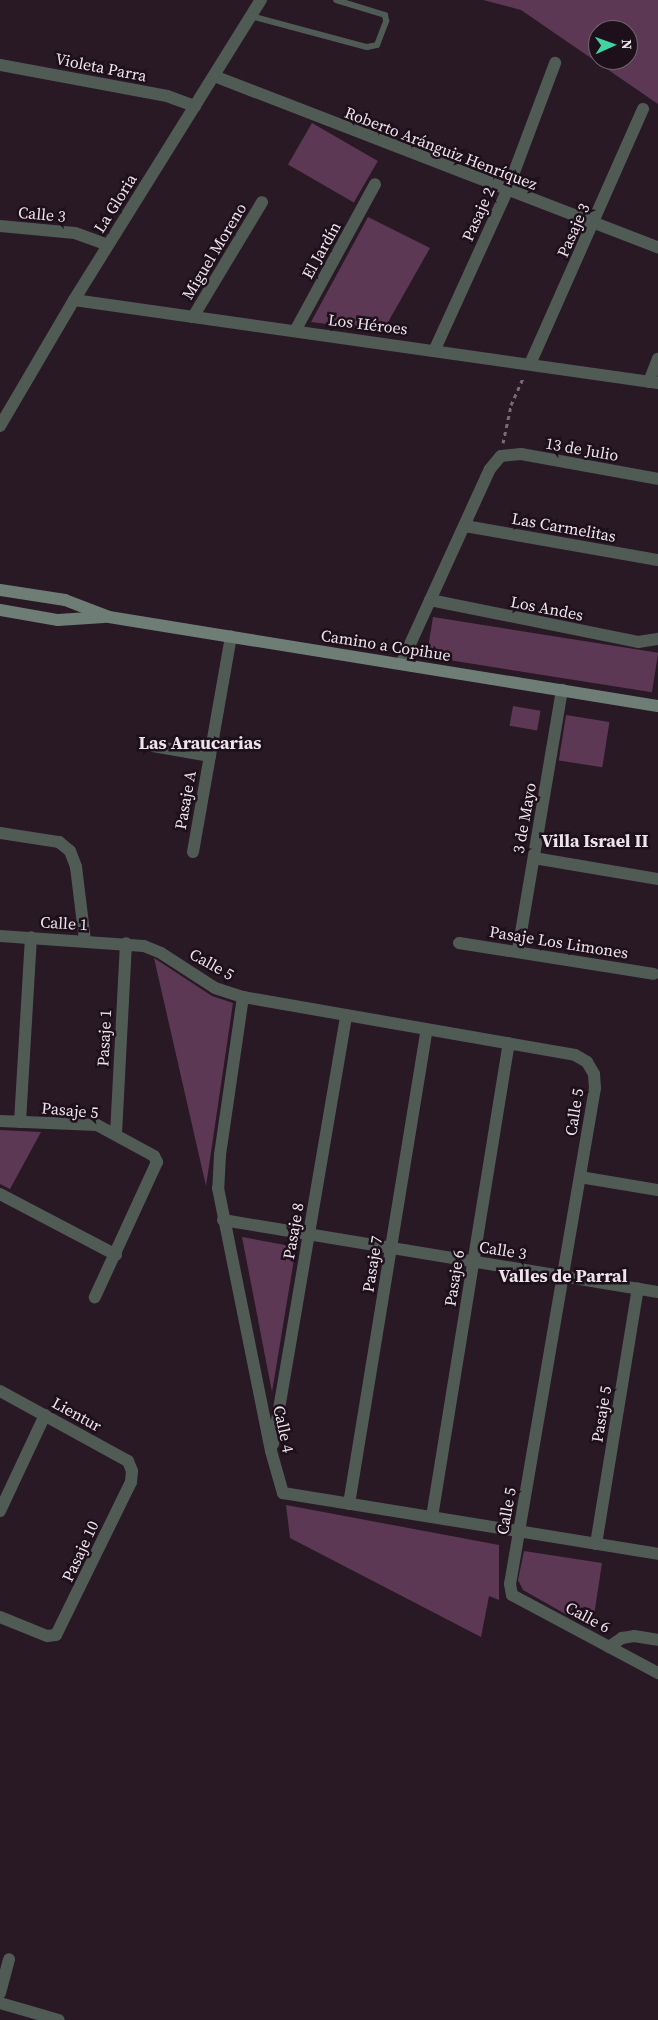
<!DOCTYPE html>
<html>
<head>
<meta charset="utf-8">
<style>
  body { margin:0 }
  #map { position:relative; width:658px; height:2020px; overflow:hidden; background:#281925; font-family:"Source Serif 4",serif }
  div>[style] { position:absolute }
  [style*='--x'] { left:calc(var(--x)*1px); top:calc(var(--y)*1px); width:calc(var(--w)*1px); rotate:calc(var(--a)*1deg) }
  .green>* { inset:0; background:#5d3855; transform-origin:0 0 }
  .path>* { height:3px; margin-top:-1.5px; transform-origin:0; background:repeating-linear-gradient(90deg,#786b75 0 4px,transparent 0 8px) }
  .lane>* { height:6px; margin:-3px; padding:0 3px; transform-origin:3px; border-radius:3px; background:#515b56 }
  .street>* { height:12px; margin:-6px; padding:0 6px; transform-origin:6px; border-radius:6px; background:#515b56 }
  .secondary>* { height:12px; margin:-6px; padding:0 6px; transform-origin:6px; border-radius:6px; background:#6e7d76 }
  span { translate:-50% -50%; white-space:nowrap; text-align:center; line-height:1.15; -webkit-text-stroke:5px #1e101b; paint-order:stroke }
  .street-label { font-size:16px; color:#eee4eb }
  .neighbourhood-label { font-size:18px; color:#eee4eb; font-weight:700 }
  .north { position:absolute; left:588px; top:20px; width:50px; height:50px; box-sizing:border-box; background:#1e101b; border:1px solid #71656e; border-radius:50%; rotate:88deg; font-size:14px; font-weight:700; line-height:20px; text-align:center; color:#eee4eb }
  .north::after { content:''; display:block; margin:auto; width:18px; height:22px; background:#3fd4a2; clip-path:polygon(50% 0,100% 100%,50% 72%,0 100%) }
</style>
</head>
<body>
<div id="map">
  <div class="green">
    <div style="clip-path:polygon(evenodd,483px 0,658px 0,658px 104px,521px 10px,483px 0,598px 30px,628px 30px,628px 60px,598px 60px,598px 30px)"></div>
    <div style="left:312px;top:123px;width:76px;height:48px;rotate:30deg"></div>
    <div style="clip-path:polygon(368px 217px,430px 248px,383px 331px,311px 322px)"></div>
    <div style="left:433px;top:617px;width:228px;height:40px;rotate:9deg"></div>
    <div style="left:513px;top:706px;width:28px;height:20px;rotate:10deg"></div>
    <div style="left:566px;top:715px;width:44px;height:46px;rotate:9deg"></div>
    <div style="clip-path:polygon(154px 958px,212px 996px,233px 1003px,206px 1186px)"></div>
    <div style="clip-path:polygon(0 1130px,41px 1132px,10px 1189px,0 1184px)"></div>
    <div style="clip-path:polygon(242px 1237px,296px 1247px,272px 1392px)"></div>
    <div style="clip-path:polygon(286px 1505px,499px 1545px,499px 1600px,489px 1596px,481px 1637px,290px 1538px)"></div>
    <div style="clip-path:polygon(524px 1551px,602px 1563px,592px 1629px,523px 1590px,518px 1580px)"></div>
  </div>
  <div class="path">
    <div style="--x:503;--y:443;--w:39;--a:-78"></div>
    <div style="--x:511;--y:405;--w:32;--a:-66"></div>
  </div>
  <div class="lane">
    <div style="--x:251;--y:16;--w:120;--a:15"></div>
    <div style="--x:367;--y:47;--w:10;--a:-11"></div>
    <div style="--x:377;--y:45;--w:26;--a:-69"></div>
    <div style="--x:386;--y:21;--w:6;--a:-99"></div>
    <div style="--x:385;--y:15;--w:51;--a:-163"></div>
  </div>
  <div class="street">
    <div style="--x:0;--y:65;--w:170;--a:10.5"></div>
    <div style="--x:167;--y:96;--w:30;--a:20"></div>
    <div style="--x:214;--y:76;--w:476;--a:21.1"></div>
    <div style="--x:0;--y:226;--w:75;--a:5.3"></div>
    <div style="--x:75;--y:233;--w:35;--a:20"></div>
    <div style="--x:74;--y:300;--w:590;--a:8.09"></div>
    <div style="--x:193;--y:317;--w:134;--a:-59"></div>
    <div style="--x:295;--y:331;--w:167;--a:-61.4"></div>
    <div style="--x:435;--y:349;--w:174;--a:-65.5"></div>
    <div style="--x:507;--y:191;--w:137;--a:-69.4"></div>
    <div style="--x:530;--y:364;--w:279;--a:-66.1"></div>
    <div style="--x:649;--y:382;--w:25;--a:-69"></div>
    <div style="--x:0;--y:426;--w:146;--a:-59.6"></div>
    <div style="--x:74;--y:300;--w:354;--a:-58.1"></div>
    <div style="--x:465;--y:526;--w:196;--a:10"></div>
    <div style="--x:430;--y:600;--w:212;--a:11.4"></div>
    <div style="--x:638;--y:642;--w:20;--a:-9"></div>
    <div style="--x:401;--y:664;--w:214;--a:-65.5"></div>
    <div style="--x:490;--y:469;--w:17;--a:-50"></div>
    <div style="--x:501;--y:456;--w:20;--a:-6"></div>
    <div style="--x:521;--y:454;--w:139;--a:10.3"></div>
    <div style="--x:153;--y:746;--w:58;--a:10"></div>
    <div style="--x:0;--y:833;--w:60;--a:8.7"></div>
    <div style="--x:59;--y:842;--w:14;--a:39"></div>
    <div style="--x:70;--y:851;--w:17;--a:69"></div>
    <div style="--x:76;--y:867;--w:74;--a:83"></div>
    <div style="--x:193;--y:852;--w:219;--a:-80"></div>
    <div style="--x:534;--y:858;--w:126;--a:9.6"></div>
    <div style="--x:0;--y:936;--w:144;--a:4"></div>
    <div style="--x:144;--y:946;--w:18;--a:22"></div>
    <div style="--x:161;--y:953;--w:64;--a:32.9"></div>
    <div style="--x:215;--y:988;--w:29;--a:18"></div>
    <div style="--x:243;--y:997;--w:337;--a:9.9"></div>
    <div style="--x:575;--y:1055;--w:14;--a:30"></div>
    <div style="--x:587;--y:1062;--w:14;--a:60"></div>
    <div style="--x:594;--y:1074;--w:14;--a:86"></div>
    <div style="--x:595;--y:1088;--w:503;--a:99.72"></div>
    <div style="--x:510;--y:1584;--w:11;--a:80"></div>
    <div style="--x:512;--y:1595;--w:166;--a:28.1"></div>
    <div style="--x:459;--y:943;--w:197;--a:9"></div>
    <div style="--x:518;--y:950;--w:264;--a:-80.4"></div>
    <div style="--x:243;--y:997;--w:160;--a:98.3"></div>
    <div style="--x:220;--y:1155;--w:33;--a:93"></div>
    <div style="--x:218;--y:1188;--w:268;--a:78.6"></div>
    <div style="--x:271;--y:1451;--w:44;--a:74.1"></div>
    <div style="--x:283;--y:1493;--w:380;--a:9.2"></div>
    <div style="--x:0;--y:1121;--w:97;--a:2.4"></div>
    <div style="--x:97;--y:1125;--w:65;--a:28.5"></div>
    <div style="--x:154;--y:1156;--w:7;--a:63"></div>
    <div style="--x:157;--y:1162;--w:149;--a:114.7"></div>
    <div style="--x:20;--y:1122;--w:185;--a:-86.6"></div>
    <div style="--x:116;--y:1134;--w:191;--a:-87"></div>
    <div style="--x:580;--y:1177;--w:79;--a:9.5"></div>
    <div style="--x:0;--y:1194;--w:131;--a:27.7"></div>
    <div style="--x:223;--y:1220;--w:441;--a:9.4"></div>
    <div style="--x:0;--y:1391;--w:146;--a:28.7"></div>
    <div style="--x:128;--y:1461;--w:11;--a:68"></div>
    <div style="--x:132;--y:1471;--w:11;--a:95"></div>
    <div style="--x:131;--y:1482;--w:170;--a:116.1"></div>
    <div style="--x:56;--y:1635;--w:9;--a:174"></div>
    <div style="--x:47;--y:1636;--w:51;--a:-158"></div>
    <div style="--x:273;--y:1444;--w:435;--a:-80.3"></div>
    <div style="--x:349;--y:1504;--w:481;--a:-80.7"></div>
    <div style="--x:0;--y:1511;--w:106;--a:-64.9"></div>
    <div style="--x:432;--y:1517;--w:480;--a:-80.8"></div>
    <div style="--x:596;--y:1544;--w:259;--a:-80.7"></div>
    <div style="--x:609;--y:1647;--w:16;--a:-35"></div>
    <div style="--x:622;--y:1638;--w:12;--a:-9"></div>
    <div style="--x:634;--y:1636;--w:24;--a:9"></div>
    <div style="--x:0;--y:1993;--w:35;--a:-75"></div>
    <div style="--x:0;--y:2003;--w:61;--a:16.1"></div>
  </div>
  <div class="secondary">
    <div style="--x:0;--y:590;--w:66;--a:8.7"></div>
    <div style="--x:65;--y:600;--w:47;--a:21.1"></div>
    <div style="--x:109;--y:617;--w:556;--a:9.21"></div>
    <div style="--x:0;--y:610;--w:59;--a:9.8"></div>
    <div style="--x:58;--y:620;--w:46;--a:-3.7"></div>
  </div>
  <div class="street-label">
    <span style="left:101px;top:67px;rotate:11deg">Violeta Parra</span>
    <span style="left:441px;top:148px;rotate:21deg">Roberto Aránguiz Henríquez</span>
    <span style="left:115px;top:203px;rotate:-58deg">La Gloria</span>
    <span style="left:42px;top:214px;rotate:5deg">Calle 3</span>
    <span style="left:478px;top:214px;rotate:-66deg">Pasaje 2</span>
    <span style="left:573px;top:230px;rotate:-66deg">Pasaje 3</span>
    <span style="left:321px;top:250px;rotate:-61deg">El Jardín</span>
    <span style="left:214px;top:251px;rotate:-59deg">Miguel Moreno</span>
    <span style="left:368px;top:324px;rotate:7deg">Los Héroes</span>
    <span style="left:582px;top:449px;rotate:10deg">13 de Julio</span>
    <span style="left:564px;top:527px;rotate:10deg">Las Carmelitas</span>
    <span style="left:547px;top:608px;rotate:11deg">Los Andes</span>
    <span style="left:386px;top:645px;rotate:9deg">Camino a Copihue</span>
    <span style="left:185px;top:800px;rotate:-80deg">Pasaje A</span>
    <span style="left:524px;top:818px;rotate:-80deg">3 de Mayo</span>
    <span style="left:64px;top:923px;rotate:3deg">Calle 1</span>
    <span style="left:559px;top:942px;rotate:9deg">Pasaje Los Limones</span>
    <span style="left:212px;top:964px;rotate:29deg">Calle 5</span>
    <span style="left:104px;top:1038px;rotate:-87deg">Pasaje 1</span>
    <span style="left:70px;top:1110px;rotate:5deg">Pasaje 5</span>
    <span style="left:574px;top:1112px;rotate:-81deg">Calle 5</span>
    <span style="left:293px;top:1231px;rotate:-80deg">Pasaje 8</span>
    <span style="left:503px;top:1250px;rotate:9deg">Calle 3</span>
    <span style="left:372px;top:1264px;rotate:-81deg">Pasaje 7</span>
    <span style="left:454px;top:1278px;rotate:-81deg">Pasaje 6</span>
    <span style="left:77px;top:1414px;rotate:29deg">Lientur</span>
    <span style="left:601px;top:1414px;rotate:-81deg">Pasaje 5</span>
    <span style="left:284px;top:1429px;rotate:78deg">Calle 4</span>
    <span style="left:506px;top:1511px;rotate:-80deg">Calle 5</span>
    <span style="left:80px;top:1551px;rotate:-65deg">Pasaje 10</span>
    <span style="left:588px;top:1617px;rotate:28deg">Calle 6</span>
  </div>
  <div class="neighbourhood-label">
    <span style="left:200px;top:743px">Las Araucarias</span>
    <span style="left:595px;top:841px">Villa Israel II</span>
    <span style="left:563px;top:1276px">Valles de Parral</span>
  </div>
  <div class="north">N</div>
</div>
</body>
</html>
